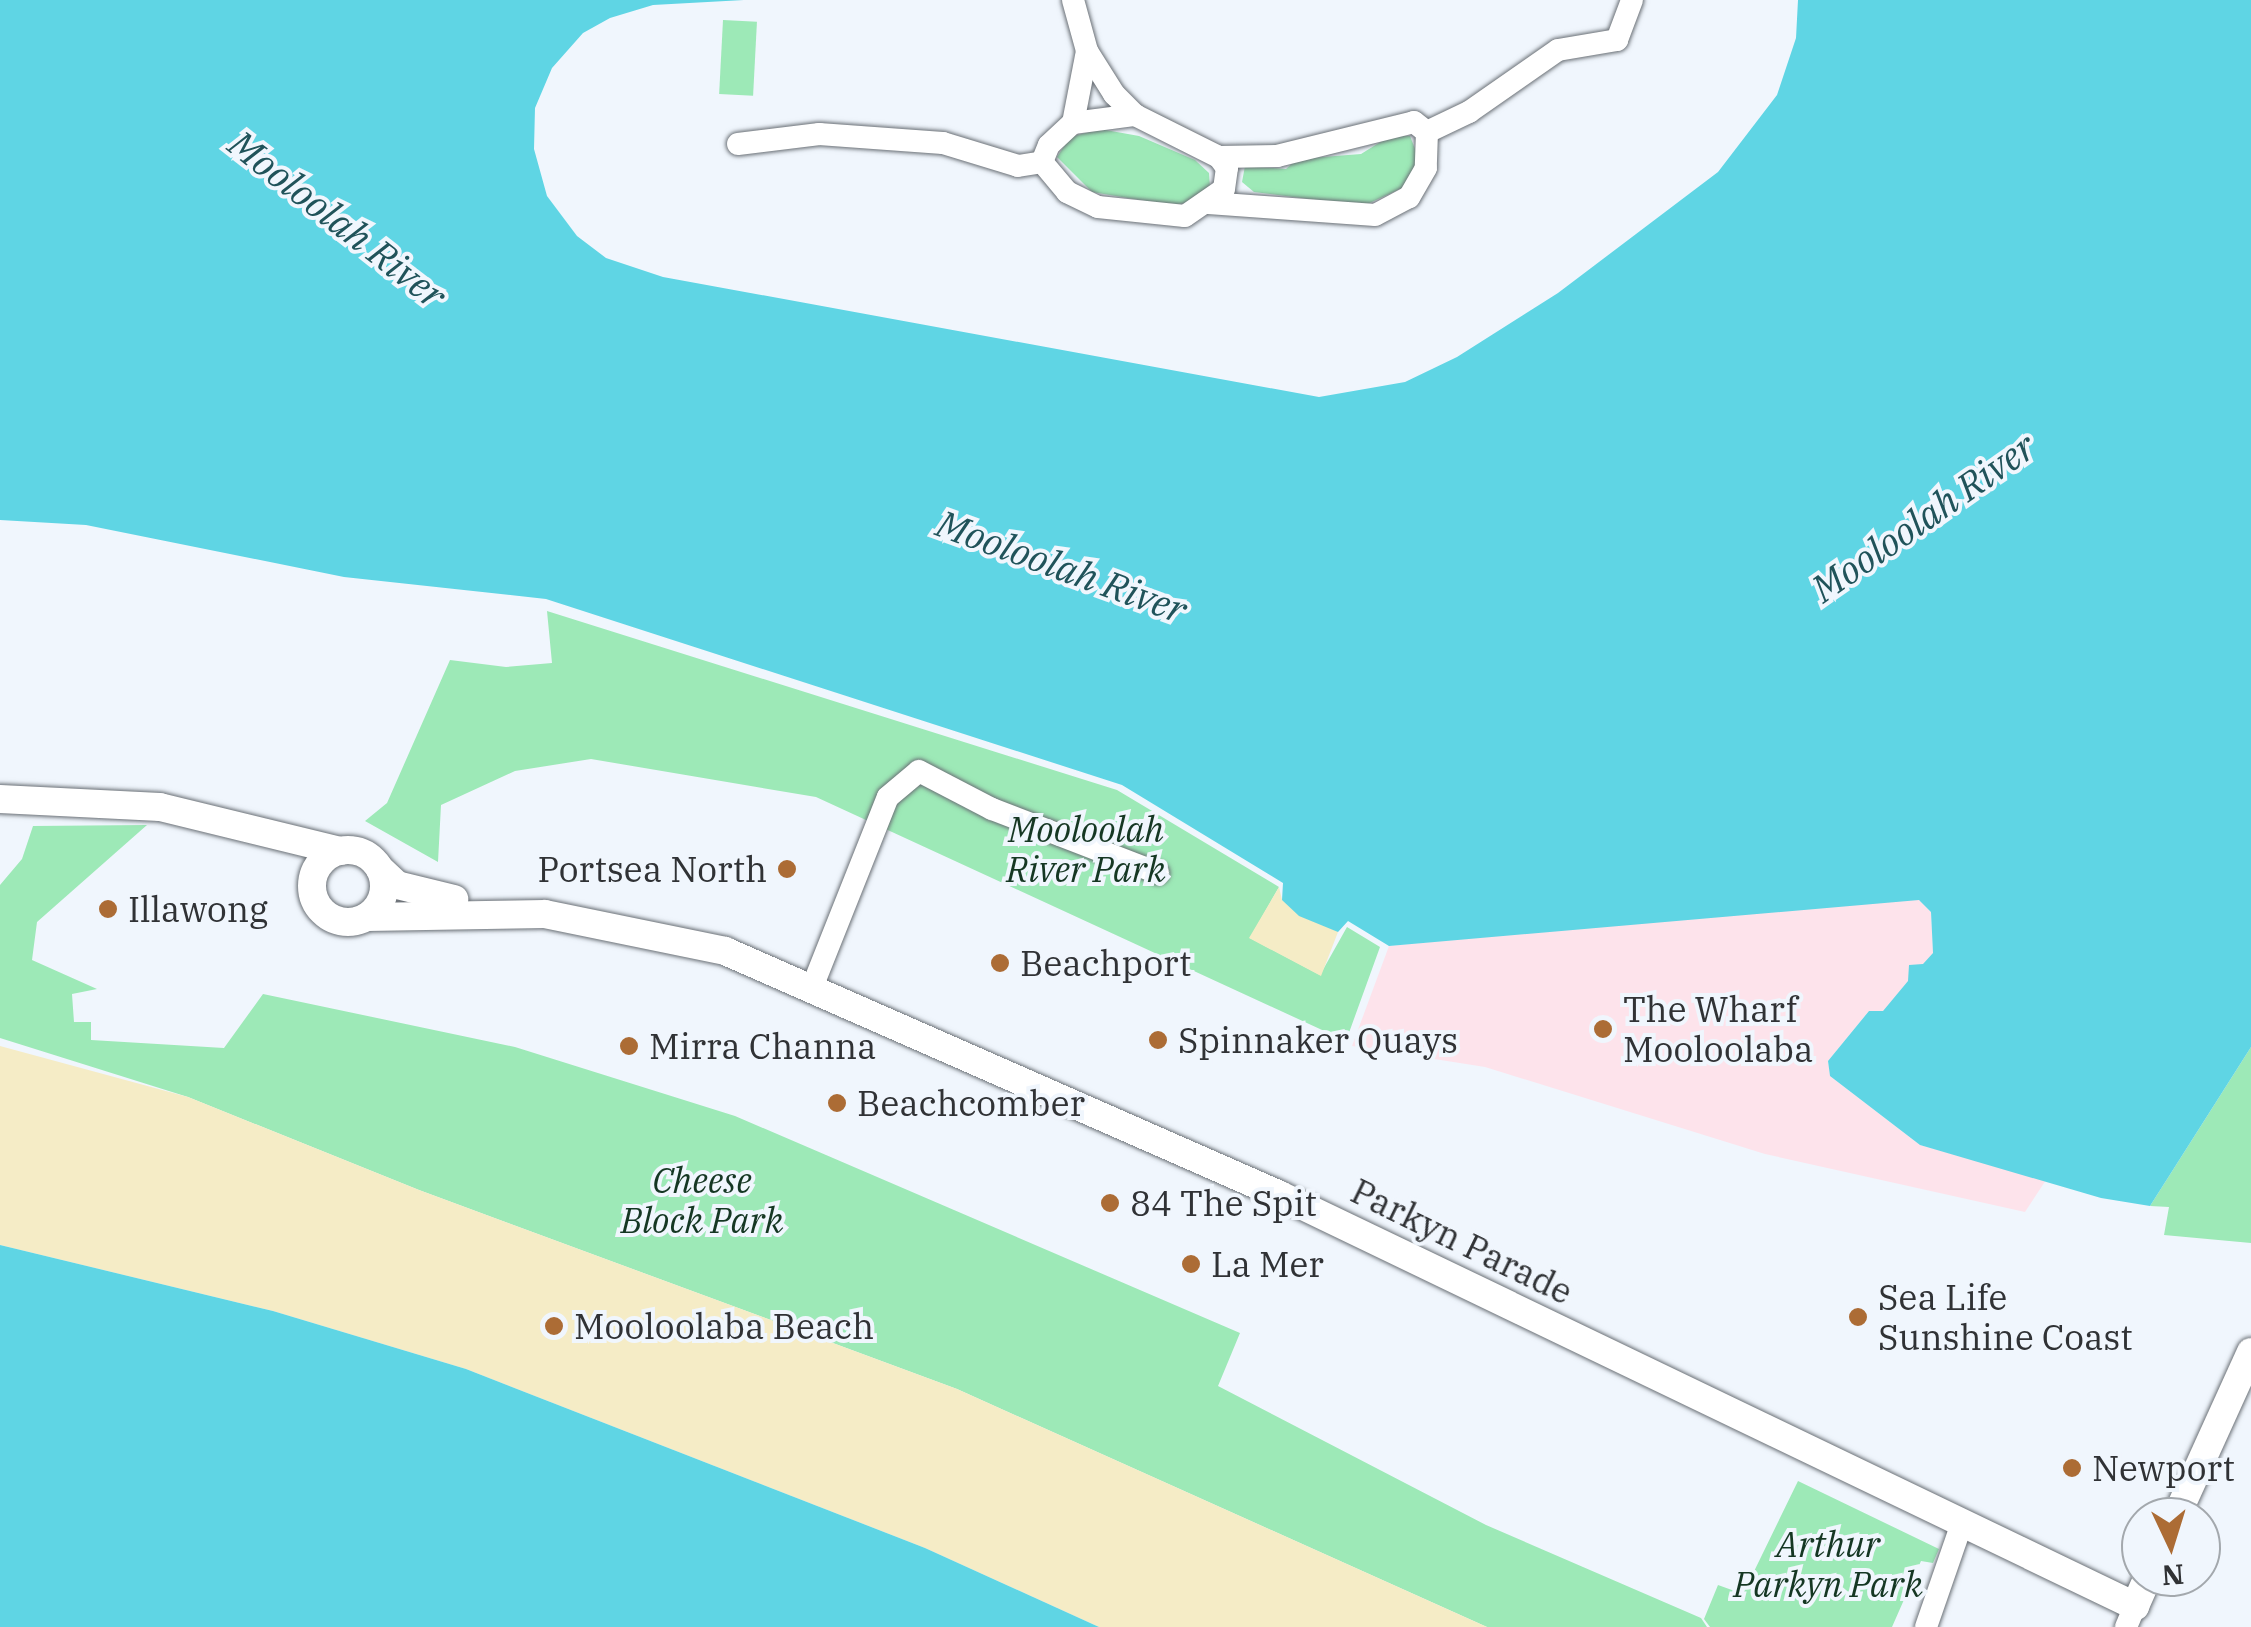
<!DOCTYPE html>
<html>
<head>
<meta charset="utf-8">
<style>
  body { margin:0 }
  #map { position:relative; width:2251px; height:1627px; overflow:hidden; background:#f0f6fd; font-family:"IBM Plex Serif",serif }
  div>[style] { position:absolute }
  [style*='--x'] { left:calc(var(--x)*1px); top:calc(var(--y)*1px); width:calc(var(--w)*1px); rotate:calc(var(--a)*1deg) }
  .commercial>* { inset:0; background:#fde3eb }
  .green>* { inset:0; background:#9de9b7; transform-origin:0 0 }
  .sand>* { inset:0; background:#f5ecc6 }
  .water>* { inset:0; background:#5fd5e4 }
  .roads { filter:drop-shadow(0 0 2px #6a7076) drop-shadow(0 0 2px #6a7076) }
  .minor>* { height:22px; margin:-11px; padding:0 11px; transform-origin:11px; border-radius:11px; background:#fff }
  .tertiary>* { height:28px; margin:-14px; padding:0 14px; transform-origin:14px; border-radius:14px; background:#fff }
  .tertiary>.ring { margin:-14px; padding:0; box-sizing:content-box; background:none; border:28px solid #fff; border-radius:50% }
  .dots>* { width:28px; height:28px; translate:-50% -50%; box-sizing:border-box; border:5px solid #f0f6fd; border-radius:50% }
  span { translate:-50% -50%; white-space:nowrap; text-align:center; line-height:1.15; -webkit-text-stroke:8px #f0f6fd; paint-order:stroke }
  .park-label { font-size:35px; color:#153723; font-style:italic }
  .poi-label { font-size:35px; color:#303235 }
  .right { translate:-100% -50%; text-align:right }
  .left { translate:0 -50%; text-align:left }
  .street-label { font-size:35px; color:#303235 }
  .water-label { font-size:38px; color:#20535a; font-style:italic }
  .north { position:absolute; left:2121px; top:1497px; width:100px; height:100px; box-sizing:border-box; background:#f0f6fd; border:2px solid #a3a8ad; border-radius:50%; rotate:176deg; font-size:28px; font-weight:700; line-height:40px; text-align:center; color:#303235 }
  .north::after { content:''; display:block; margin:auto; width:35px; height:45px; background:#ac6c35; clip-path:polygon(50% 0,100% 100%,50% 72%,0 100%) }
</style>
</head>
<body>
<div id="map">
  <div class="commercial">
    <div style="clip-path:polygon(1900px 897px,1919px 900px,1931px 912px,1933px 953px,1883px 1011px,1869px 1011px,1828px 1061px,1830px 1076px,1920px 1145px,2046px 1180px,2025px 1212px,1765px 1154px,1485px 1067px,1352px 1046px,1389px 946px)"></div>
  </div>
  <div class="green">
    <div style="left:723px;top:20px;width:34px;height:74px;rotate:3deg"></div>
    <div style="clip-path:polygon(1100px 129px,1139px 136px,1195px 160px,1209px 173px,1210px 188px,1196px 202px,1169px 205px,1092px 192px,1057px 157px,1070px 137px)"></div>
    <div style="clip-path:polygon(1390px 136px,1410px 136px,1419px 159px,1409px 185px,1363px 206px,1254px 192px,1242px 182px,1245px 166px,1286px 169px,1297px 159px,1361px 154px)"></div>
    <div style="clip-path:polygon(547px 611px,1117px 790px,1279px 887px,1250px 938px,1320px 975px,1347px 927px,1380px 947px,1346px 1041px,816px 797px,591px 759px,515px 771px,441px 805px,438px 862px,365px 821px,387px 803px,450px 660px,506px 667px,552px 663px)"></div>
    <div style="clip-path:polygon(147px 825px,37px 922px,32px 960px,97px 989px,72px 994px,74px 1022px,91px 1022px,91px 1040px,224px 1048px,263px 994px,515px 1047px,735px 1116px,1240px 1333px,1218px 1386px,1486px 1525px,1701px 1618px,1707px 1627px,1487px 1627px,957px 1389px,419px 1190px,188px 1097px,0 1038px,0 885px,22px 859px,33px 826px)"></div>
    <div style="clip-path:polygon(2251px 1047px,2251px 1243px,2164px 1235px,2169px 1207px,2150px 1206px)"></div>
    <div style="clip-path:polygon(1798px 1481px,1939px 1549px,1933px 1563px,1921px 1561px,1892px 1627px,1710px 1627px,1704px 1619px,1718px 1585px,1743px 1594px)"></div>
  </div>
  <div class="sand">
    <div style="clip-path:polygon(1279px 887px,1282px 900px,1338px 932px,1321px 976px,1249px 938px)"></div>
    <div style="clip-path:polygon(0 1046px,188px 1097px,419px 1190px,957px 1389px,1487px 1627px,1099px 1627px,925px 1548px,466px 1369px,273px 1311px,0 1245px)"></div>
  </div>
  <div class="water">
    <div style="clip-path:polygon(0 0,744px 0,653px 5px,610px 18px,583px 33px,552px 68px,535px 108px,534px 149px,547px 196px,577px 236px,606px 258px,663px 277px,1319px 397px,1405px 382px,1457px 357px,1558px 293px,1718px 172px,1777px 95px,1796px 38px,1798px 0,2251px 0,2251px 1047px,2150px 1206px,2101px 1198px,1920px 1145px,1830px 1076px,1828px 1061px,1869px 1011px,1883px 1011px,1908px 981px,1909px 965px,1923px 964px,1933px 953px,1931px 912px,1919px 900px,1389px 946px,1348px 921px,1338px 932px,1299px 916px,1282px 900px,1283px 883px,1122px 785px,546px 599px,344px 577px,86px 525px,0 520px)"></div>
    <div style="clip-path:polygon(0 1245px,273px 1311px,466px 1369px,925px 1548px,1099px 1627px,0 1627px)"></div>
  </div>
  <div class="roads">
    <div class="minor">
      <div style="--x:1073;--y:0;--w:53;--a:74.6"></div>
      <div style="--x:1087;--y:51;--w:51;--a:57.9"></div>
      <div style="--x:1114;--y:94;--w:30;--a:45"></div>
      <div style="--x:1135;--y:115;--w:94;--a:26.6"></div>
      <div style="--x:1219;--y:157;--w:58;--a:-1"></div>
      <div style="--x:1277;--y:156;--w:141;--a:-13.9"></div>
      <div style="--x:1414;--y:122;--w:16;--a:38"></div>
      <div style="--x:1427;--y:132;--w:36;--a:92"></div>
      <div style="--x:1426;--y:168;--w:34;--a:120"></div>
      <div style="--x:1409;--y:197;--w:38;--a:152"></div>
      <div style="--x:1375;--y:215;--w:167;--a:-175.9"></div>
      <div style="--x:1073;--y:123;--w:63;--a:-7.4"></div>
      <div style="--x:1427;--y:132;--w:47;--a:-25.5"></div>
      <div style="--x:1469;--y:112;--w:108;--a:-34.9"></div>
      <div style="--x:1558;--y:50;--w:60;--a:-9.6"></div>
      <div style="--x:1617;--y:40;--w:43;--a:-69.4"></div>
      <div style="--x:738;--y:144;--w:82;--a:-7"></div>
      <div style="--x:819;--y:134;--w:124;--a:4.2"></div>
      <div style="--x:943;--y:143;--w:78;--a:17"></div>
      <div style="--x:1018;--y:166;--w:24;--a:-9"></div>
      <div style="--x:1042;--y:162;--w:39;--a:50"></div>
      <div style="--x:1067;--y:192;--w:34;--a:26"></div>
      <div style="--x:1098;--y:207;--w:87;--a:5.9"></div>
      <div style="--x:1185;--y:216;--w:47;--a:-34.7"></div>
      <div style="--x:1224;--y:189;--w:21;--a:-82"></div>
      <div style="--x:1227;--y:168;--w:14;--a:-126"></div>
      <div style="--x:1042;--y:162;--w:18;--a:-68"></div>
      <div style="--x:1049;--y:145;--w:33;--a:-43"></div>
      <div style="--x:1073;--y:123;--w:73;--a:-79"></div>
      <div style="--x:813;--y:985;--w:202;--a:-68.3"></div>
      <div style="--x:888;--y:797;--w:40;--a:-40"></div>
      <div style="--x:919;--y:771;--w:82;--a:27.5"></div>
      <div style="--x:992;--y:809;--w:178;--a:21.1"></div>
      <div style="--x:1926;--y:1627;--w:107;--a:-70.9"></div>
      <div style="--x:2126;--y:1627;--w:23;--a:-67"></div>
    </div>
    <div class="tertiary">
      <div style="--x:0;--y:799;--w:160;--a:2.9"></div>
      <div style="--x:160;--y:807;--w:186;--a:13.7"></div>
      <div class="ring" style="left:312px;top:850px;width:44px;height:44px"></div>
      <div style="--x:380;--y:869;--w:23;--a:43"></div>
      <div style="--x:397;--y:885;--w:59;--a:13.8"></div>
      <div style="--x:367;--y:917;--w:178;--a:-1"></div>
      <div style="--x:545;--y:914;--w:184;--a:11.6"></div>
      <div style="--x:725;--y:951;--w:606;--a:23.73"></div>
      <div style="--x:1280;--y:1195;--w:949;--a:25.67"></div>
      <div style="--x:2135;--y:1606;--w:32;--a:-66"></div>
      <div style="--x:2176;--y:1517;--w:181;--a:-65.6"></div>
    </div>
  </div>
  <div class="dots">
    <div style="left:787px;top:869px;background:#ac6c35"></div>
    <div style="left:108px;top:909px;background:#ac6c35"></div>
    <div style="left:1000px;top:963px;background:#ac6c35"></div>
    <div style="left:1603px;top:1029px;background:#ac6c35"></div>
    <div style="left:1158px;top:1040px;background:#ac6c35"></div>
    <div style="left:629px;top:1046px;background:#ac6c35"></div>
    <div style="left:837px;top:1103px;background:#ac6c35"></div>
    <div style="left:1110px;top:1203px;background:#ac6c35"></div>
    <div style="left:1191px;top:1264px;background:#ac6c35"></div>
    <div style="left:1858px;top:1317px;background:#ac6c35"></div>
    <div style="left:554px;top:1326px;background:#ac6c35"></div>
    <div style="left:2072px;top:1468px;background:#ac6c35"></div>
  </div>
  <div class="park-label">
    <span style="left:1086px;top:849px">Mooloolah<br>River Park</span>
    <span style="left:702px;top:1200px">Cheese<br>Block Park</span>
    <span style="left:1828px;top:1564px">Arthur<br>Parkyn Park</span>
  </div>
  <div class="poi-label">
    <span class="right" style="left:767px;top:869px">Portsea North</span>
    <span class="left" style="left:128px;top:909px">Illawong</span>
    <span class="left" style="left:1020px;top:963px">Beachport</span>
    <span class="left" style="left:1623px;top:1029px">The Wharf<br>Mooloolaba</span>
    <span class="left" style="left:1178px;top:1040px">Spinnaker Quays</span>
    <span class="left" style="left:649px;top:1046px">Mirra Channa</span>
    <span class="left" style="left:857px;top:1103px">Beachcomber</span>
    <span class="left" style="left:1130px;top:1203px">84 The Spit</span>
    <span class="left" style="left:1211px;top:1264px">La Mer</span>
    <span class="left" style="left:1878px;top:1317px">Sea Life<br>Sunshine Coast</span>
    <span class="left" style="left:574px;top:1326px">Mooloolaba Beach</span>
    <span class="left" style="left:2092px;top:1468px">Newport</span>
  </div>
  <div class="street-label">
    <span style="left:1462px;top:1241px;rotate:26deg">Parkyn Parade</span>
  </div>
  <div class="water-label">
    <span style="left:338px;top:219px;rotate:38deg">Mooloolah River</span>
    <span style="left:1923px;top:517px;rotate:-35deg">Mooloolah River</span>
    <span style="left:1062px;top:566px;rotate:20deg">Mooloolah River</span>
  </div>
  <div class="north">N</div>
</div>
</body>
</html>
